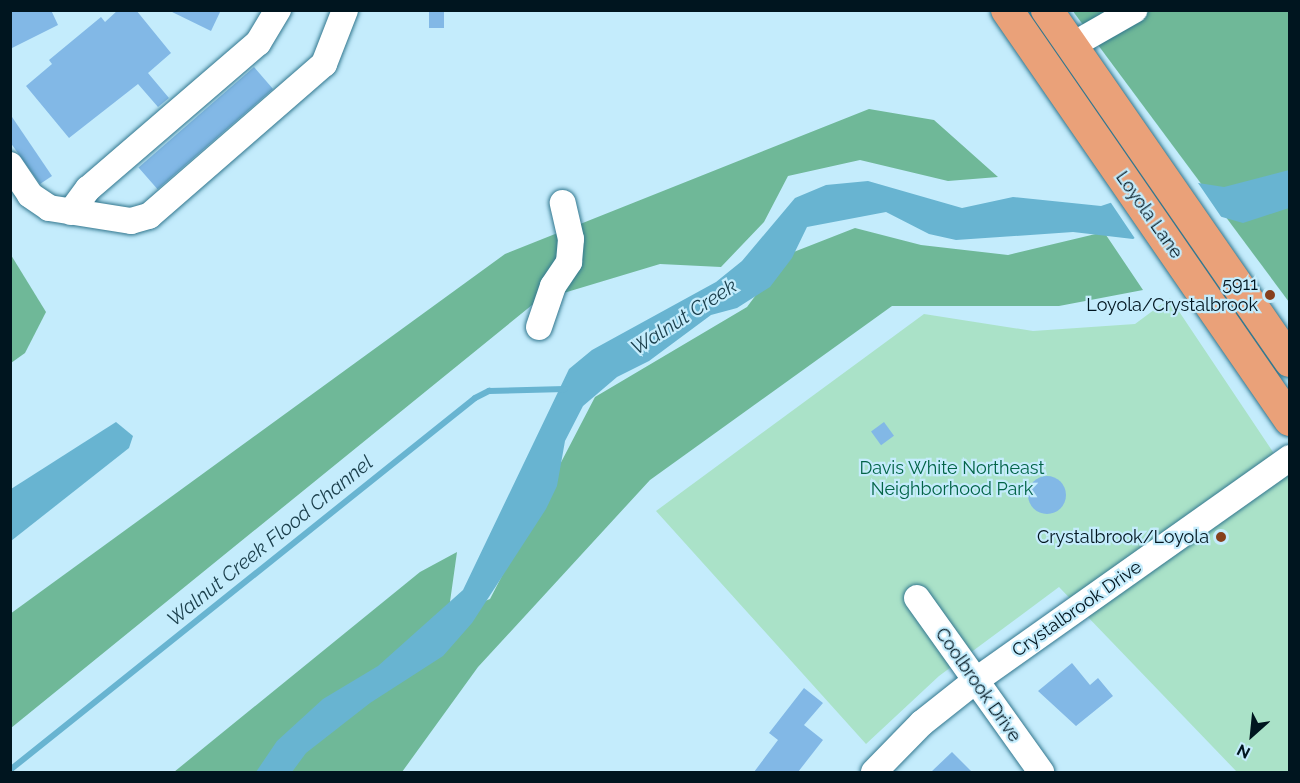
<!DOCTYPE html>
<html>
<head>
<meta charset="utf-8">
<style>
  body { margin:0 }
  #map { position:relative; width:1300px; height:783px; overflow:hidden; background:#c4ecfc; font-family:Raleway,sans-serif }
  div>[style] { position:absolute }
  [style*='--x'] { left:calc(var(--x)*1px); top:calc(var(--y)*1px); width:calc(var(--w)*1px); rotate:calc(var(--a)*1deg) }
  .green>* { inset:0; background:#aae2c8 }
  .forest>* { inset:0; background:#6fb898 }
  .water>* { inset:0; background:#68b4d1 }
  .pier>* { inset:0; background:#c4ecfc }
  .stream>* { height:6px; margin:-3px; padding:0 3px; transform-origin:3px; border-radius:3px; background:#68b4d1 }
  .building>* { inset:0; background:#82b8e6; transform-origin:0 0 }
  .round { border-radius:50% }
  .roads { filter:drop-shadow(0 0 2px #31768e) drop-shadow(0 0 2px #31768e) }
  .minor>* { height:26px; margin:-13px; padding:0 13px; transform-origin:13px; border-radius:13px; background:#fff }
  .major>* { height:32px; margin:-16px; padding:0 16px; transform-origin:16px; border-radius:16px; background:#eaa179 }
  .dots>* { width:16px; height:16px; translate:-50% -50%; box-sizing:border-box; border:3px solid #c4ecfc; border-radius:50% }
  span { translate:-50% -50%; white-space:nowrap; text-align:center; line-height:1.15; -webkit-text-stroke:4.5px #c4ecfc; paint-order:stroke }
  .street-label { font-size:18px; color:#00151f }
  .poi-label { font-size:18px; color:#00151f }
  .right { translate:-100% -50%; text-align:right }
  .park-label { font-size:18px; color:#036447 }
  .water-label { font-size:20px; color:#1a3e4b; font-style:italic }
  .frame { position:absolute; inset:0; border:12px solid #00151f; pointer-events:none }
  .north { position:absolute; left:1222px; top:705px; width:60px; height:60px; -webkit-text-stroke:4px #c4ecfc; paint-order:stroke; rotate:207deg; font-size:16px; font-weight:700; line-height:24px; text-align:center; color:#00151f }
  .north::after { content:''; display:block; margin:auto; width:21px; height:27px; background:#00151f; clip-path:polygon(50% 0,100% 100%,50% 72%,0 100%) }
</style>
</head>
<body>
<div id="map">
  <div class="green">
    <div style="clip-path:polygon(1170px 298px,1289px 476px,1289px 772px,1237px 772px,1059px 587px,939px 676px,866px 744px,656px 511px,924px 314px,1033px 331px,1135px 324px)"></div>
  </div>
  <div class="forest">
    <div style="clip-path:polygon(1073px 11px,1289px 11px,1289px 302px,1075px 14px)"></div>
    <div style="clip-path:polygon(869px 109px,934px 120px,998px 177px,948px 181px,860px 160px,788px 176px,764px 222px,721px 267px,660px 264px,537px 301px,11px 728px,10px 614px,505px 254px)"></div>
    <div style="clip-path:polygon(855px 228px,921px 245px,1008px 255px,1104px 232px,1143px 290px,1059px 306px,892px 306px,650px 480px,478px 667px,402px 772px,174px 772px,420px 572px,457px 552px,448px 616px,490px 599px,595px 397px,747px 307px,786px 255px)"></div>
    <div style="clip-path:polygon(11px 255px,46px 312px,25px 353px,11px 363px)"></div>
  </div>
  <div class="water">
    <div style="clip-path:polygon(1289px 170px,1289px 208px,1243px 223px,1208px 213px,1177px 213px,1133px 239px,1073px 232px,956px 240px,929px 234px,886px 212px,807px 227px,792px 258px,770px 287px,737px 308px,711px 315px,649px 361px,617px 377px,583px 406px,565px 441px,557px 486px,546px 509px,472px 623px,443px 656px,370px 703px,306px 753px,292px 772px,256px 772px,277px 741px,323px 699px,378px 666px,463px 590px,569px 369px,592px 350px,716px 282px,742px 261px,795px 198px,826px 185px,868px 181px,962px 208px,1013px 197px,1101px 206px,1179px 180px,1224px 187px)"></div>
    <div style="clip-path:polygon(116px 422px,133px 436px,129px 448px,11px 541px,11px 489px)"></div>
  </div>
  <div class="pier">
    <div style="clip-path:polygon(1179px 178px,1196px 180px,1224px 221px,1177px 216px,1136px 240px,1109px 200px)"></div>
  </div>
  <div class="stream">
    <div style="--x:10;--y:770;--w:595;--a:-38.66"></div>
    <div style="--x:475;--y:398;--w:16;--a:-27"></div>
    <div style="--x:489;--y:391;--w:76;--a:-1.5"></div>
  </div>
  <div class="building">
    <div style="clip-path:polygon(10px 10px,51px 10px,58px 25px,10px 49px)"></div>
    <div style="clip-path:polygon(118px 10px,136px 10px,171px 53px,148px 73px,169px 98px,158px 107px,138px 84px,69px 138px,26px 86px,52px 64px,49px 60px,101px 17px,105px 22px)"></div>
    <div style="clip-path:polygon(168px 10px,221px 10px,211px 31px)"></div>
    <div style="left:429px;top:10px;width:15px;height:18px"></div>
    <div style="left:254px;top:67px;width:29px;height:153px;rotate:49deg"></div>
    <div style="clip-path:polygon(10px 114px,52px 176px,40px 184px,10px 142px)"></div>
    <div style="left:884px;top:422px;width:17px;height:16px;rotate:54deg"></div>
    <div class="round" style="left:1028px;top:476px;width:38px;height:38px"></div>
    <div style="clip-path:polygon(1072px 663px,1090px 685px,1098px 678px,1113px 696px,1076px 726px,1038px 691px)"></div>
    <div style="clip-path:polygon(804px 688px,823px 703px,804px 725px,823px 740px,798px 772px,754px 772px,778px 740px,769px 733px)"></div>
    <div style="clip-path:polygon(952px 752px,972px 772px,931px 772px)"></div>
  </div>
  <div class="roads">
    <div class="minor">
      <div style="--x:1071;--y:46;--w:73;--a:-29.7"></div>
      <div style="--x:10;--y:165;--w:36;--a:56"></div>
      <div style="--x:30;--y:195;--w:23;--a:34"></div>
      <div style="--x:49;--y:208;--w:83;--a:9"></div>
      <div style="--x:131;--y:221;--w:19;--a:-16"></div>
      <div style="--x:149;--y:216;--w:232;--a:-41"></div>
      <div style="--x:324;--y:64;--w:58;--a:-68.7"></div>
      <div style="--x:71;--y:212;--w:29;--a:-54"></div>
      <div style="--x:88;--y:189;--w:224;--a:-40.7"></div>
      <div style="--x:258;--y:43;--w:39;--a:-59"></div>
      <div style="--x:539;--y:327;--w:43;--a:-71.1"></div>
      <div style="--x:553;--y:286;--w:29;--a:-56"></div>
      <div style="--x:569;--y:262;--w:23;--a:-85"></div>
      <div style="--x:571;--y:239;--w:37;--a:-103"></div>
      <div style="--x:917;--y:598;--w:214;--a:54.5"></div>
      <div style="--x:874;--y:772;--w:69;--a:-45.6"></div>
      <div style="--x:922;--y:723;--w:68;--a:-38.4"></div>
      <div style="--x:975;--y:681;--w:386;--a:-35.3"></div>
    </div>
    <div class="major">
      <div style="--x:1007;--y:10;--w:498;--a:55.4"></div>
      <div style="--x:1047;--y:10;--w:427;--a:55.3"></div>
    </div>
  </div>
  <div class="dots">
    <div style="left:1270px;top:295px;background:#87401d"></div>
    <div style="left:1221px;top:537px;background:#87401d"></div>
  </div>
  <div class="street-label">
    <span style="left:1149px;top:215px;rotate:55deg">Loyola Lane</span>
    <span style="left:1077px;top:609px;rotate:-35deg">Crystalbrook Drive</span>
    <span style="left:978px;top:685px;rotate:55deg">Coolbrook Drive</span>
  </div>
  <div class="poi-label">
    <span class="right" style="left:1258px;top:295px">5911<br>Loyola/Crystalbrook</span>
    <span class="right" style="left:1209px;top:537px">Crystalbrook/Loyola</span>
  </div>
  <div class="park-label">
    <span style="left:952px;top:479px">Davis White Northeast<br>Neighborhood Park</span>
  </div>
  <div class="water-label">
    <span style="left:684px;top:317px;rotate:-33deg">Walnut Creek</span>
    <span style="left:270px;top:541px;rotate:-39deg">Walnut Creek Flood Channel</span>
  </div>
  <div class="frame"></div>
  <div class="north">N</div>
</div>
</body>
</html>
